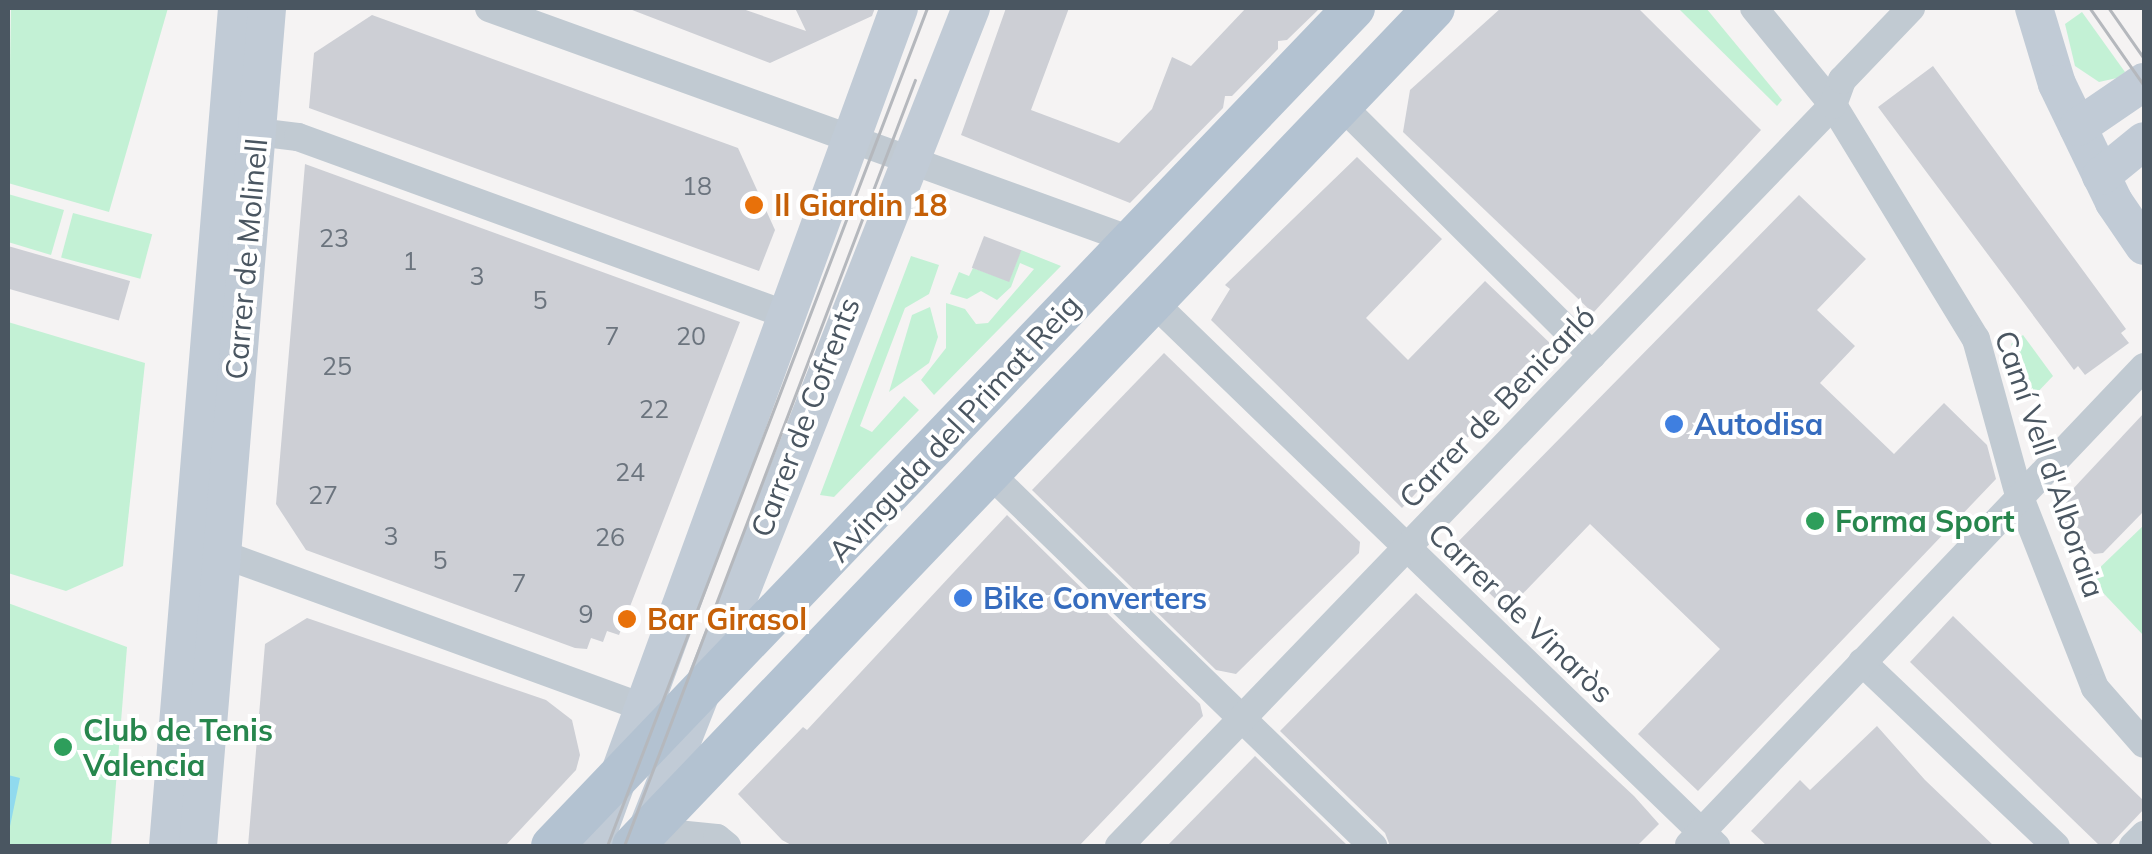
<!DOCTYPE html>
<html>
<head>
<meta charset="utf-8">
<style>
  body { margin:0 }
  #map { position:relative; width:2152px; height:854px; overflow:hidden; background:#f5f3f3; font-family:Mulish,sans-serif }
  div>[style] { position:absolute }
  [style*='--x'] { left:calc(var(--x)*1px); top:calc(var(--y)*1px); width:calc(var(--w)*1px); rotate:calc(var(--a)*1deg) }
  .green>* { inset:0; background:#c3f1d5; transform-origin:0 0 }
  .water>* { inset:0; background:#90daee }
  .building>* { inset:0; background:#cdcfd5; transform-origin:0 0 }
  .street>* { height:28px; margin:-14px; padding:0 14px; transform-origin:14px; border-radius:14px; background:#c1cad2 }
  .secondary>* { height:38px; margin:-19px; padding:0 19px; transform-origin:19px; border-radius:19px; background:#c1cbd6 }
  .primary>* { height:42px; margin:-21px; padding:0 21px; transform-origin:21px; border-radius:21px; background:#b3c2d1 }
  .tram>* { height:2.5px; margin:-1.25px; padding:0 1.25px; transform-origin:1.25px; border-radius:1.25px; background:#b5b8bd }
  .dots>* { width:28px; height:28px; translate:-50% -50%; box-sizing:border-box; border:5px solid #fff; border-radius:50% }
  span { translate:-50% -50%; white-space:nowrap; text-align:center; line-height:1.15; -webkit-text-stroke:8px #fff; paint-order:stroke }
  .number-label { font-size:25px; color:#6b747e }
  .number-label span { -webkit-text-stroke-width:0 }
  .food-label { font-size:30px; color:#c56008; font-weight:700 }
  .left { translate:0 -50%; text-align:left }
  .street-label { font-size:30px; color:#4a5661 }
  .shop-label { font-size:30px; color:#366cbe; font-weight:700 }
  .leisure-label { font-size:30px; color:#27864d; font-weight:700 }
  .frame { position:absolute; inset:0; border:10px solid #4a5661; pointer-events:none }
</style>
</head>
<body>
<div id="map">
  <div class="green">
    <div style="clip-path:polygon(11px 8px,168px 8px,109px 212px,8px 183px)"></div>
    <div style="clip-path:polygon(1678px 8px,1706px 8px,1782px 100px,1777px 106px)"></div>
    <div style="clip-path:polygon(2082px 12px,2125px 72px,2117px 78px,2099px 82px,2075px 66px,2065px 24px)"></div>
    <div style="clip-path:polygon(8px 194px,64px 210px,51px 255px,8px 242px)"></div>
    <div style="left:73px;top:213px;width:82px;height:46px;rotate:15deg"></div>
    <div style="clip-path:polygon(1021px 250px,1061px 266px,934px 395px,921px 380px,946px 348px,946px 303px,965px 309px,976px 324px,988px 323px,1034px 269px,1020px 263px,1011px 287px,997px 300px,981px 291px,967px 299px,950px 294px,959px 272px,969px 276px,973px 268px,1009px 281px)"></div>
    <div style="clip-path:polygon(911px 256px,939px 265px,929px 294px,905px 308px,860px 426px,872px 432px,904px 396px,919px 410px,834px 497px,820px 495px)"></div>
    <div style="clip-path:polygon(930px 307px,938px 337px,929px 363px,889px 392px,912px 315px)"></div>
    <div style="clip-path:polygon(8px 322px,145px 363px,123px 566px,66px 591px,8px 573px)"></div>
    <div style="clip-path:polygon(2023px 335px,2053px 376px,2033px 397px,2011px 344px)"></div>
    <div style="clip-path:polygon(2144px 525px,2144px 636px,2089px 578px)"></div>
    <div style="clip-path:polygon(8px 603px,127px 647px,111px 846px,8px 846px)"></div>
  </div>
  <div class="water">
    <div style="clip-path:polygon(8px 775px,20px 778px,8px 836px)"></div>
  </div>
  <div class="building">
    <div style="clip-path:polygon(627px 8px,740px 8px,806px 31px,795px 8px,875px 8px,872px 16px,770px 63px)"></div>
    <div style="clip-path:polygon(1006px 8px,1069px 8px,1031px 110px,1119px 143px,1152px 109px,1172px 57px,1191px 66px,1246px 8px,1320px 8px,1287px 40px,1278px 41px,1278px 49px,1232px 96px,1225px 96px,1223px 108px,1130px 203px,961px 135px)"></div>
    <div style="clip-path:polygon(1501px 8px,1638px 8px,1761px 130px,1593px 313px,1403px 132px,1410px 90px)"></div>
    <div style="clip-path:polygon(372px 15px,738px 148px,775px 230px,759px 271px,309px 108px,314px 53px)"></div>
    <div style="clip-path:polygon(1933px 66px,2126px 329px,2121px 333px,2129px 343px,2085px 375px,2078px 366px,2074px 370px,1878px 107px)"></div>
    <div style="clip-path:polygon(1357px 157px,1442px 239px,1366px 318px,1408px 360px,1485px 281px,1553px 346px,1402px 508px,1211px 320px,1230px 289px,1225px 285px)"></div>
    <div style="clip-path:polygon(305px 164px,740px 322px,619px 635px,607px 631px,603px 642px,591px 638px,587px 649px,575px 648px,306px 550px,276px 504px)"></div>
    <div style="clip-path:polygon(1799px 195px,1866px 259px,1817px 310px,1855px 346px,1820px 383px,1894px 454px,1944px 403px,1987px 445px,1996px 479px,1698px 791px,1638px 734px,1720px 649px,1590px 524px,1507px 610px,1447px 553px)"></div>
    <div style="left:984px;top:236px;width:40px;height:34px;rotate:21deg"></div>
    <div style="left:8px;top:246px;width:127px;height:41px;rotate:16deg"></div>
    <div style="clip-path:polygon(1164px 353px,1360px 542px,1359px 553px,1236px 674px,1216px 670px,1032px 490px)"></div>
    <div style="clip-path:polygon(2144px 413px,2144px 511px,2103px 553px,2094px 554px,2055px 516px,2056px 507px)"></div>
    <div style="clip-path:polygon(1007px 515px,1200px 704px,1203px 716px,1079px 846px,793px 846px,782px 840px,738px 794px,803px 727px,807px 730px)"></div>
    <div style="clip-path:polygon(1416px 593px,1634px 796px,1659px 824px,1637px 846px,1390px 846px,1385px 833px,1280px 731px)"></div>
    <div style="clip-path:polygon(1953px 616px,2144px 801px,2144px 809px,2109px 846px,2100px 846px,1910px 662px)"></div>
    <div style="clip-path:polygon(307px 618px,546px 700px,572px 720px,580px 755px,576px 770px,505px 846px,248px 846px,265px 644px)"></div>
    <div style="clip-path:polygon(1877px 726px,1925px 780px,1994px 846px,1767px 846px,1751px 831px,1800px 780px,1810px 790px)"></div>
    <div style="clip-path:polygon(1255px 756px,1348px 846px,1167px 846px)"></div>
  </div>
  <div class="street">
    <div style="--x:489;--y:8;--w:683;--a:19.87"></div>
    <div style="--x:1754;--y:8;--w:125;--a:50.8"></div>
    <div style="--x:1833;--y:105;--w:274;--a:58.6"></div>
    <div style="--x:1976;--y:339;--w:162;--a:74.6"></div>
    <div style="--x:2019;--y:495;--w:207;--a:68.5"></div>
    <div style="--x:2095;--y:688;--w:74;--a:48.8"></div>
    <div style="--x:1340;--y:104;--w:356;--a:44.9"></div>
    <div style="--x:257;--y:132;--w:41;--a:7"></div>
    <div style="--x:298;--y:137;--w:520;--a:20"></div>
    <div style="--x:1151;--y:300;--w:786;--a:44.02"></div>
    <div style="--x:986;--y:470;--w:540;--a:44.17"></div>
    <div style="--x:222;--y:554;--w:465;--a:20"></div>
    <div style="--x:1862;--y:662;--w:267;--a:43.5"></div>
    <div style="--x:647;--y:831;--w:70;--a:5.7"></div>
    <div style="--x:717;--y:838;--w:13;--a:39"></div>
    <div style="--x:1689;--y:845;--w:660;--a:-46.41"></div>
    <div style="--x:1119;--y:846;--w:1029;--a:-46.06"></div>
    <div style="--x:1833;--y:105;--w:27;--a:-70"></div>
    <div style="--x:1842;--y:80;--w:100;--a:-46.2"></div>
    <div style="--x:2133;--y:846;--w:16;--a:-45"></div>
  </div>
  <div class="secondary">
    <div style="--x:2034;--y:8;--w:79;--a:73.2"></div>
    <div style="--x:2057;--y:84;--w:131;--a:64.2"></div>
    <div style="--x:2114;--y:202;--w:53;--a:55.7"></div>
    <div style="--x:2078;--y:127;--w:80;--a:-34.3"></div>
    <div style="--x:2101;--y:176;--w:55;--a:-39.1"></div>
    <div style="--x:647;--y:830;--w:884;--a:-68.49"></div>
    <div style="--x:168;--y:846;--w:841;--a:-85.29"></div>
    <div style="--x:198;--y:846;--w:841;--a:-85.29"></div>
    <div style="--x:593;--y:846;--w:892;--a:-69.94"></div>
  </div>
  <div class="primary">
    <div style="--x:552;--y:846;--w:1160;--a:-46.26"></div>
    <div style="--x:633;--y:846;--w:1159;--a:-46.29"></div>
  </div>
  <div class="tram">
    <div style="--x:2090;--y:8;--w:94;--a:55"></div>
    <div style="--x:2109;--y:8;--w:61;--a:55"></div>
    <div style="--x:607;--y:846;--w:897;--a:-69.1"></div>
    <div style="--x:624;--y:846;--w:819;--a:-69.2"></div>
  </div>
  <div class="dots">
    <div style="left:754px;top:205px;background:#e8710a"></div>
    <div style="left:1674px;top:424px;background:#3f7fe0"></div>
    <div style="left:1815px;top:521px;background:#2e9e5b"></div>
    <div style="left:963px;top:598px;background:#3f7fe0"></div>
    <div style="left:627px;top:619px;background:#e8710a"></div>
    <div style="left:63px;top:747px;background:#2e9e5b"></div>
  </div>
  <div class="number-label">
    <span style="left:697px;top:186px">18</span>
    <span style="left:334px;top:238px">23</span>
    <span style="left:410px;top:261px">1</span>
    <span style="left:477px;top:276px">3</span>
    <span style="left:540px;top:300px">5</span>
    <span style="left:612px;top:336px">7</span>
    <span style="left:691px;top:336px">20</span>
    <span style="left:337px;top:366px">25</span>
    <span style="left:654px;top:409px">22</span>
    <span style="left:630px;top:472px">24</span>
    <span style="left:323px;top:495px">27</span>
    <span style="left:391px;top:536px">3</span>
    <span style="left:610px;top:537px">26</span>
    <span style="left:440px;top:560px">5</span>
    <span style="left:519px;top:583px">7</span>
    <span style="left:586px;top:614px">9</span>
  </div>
  <div class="food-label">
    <span class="left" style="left:774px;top:205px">Il Giardin 18</span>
    <span class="left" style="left:647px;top:619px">Bar Girasol</span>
  </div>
  <div class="street-label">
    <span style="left:246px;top:259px;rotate:-85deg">Carrer de Molinell</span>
    <span style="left:1497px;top:407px;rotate:-46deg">Carrer de Benicarló</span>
    <span style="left:805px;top:417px;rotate:-69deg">Carrer de Cofrents</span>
    <span style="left:954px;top:428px;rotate:-47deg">Avinguda del Primat Reig</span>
    <span style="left:2050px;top:464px;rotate:71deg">Camí Vell d'Alboraia</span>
    <span style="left:1521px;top:613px;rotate:44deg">Carrer de Vinaròs</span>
  </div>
  <div class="shop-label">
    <span class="left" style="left:1694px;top:424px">Autodisa</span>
    <span class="left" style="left:983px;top:598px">Bike Converters</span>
  </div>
  <div class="leisure-label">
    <span class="left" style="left:1835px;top:521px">Forma Sport</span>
    <span class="left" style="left:83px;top:747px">Club de Tenis<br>Valencia</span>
  </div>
  <div class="frame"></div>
</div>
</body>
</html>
